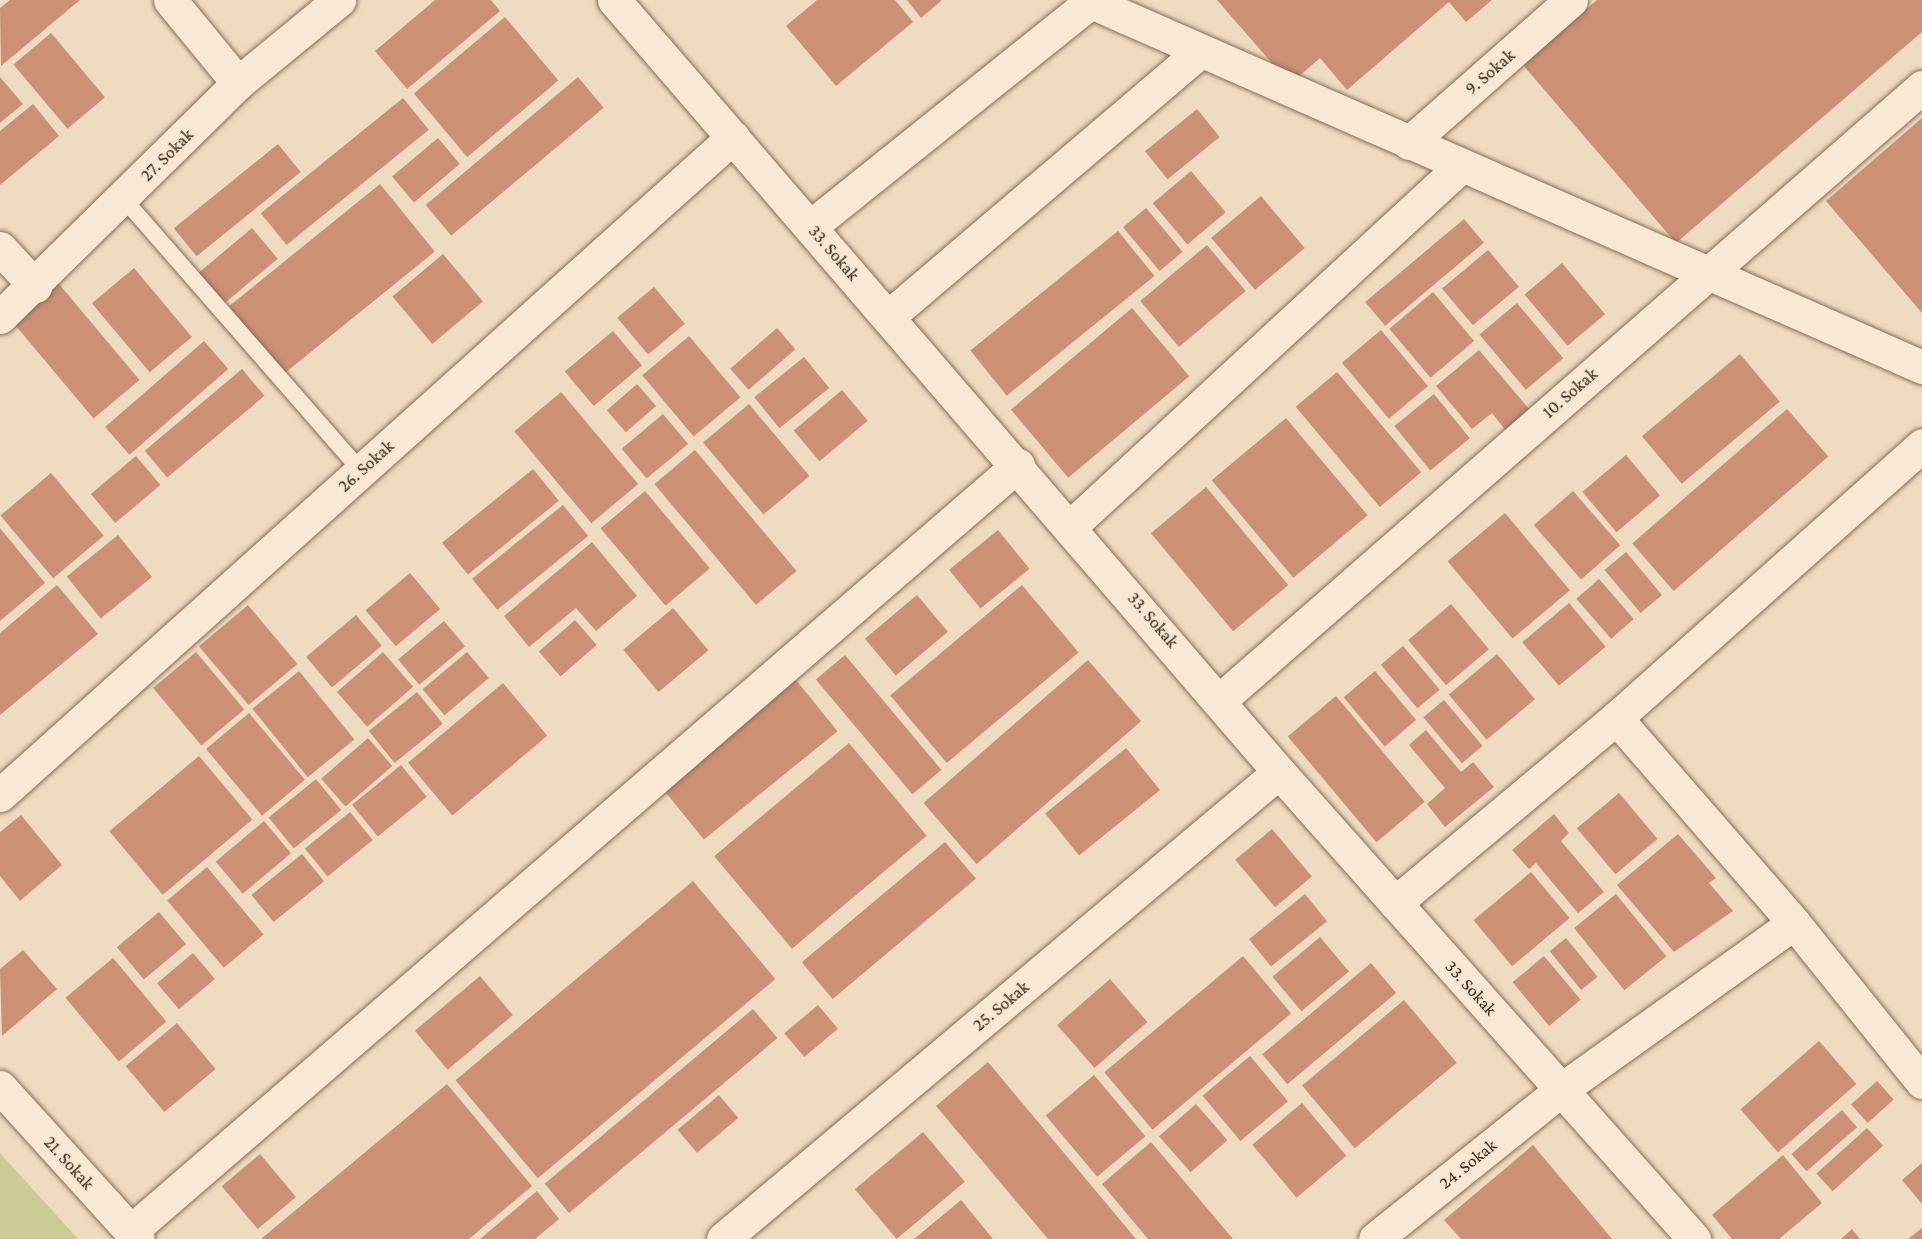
<!DOCTYPE html>
<html>
<head>
<meta charset="utf-8">
<style>
  body { margin:0 }
  #map { position:relative; width:1922px; height:1239px; overflow:hidden; background:#eedbc0; font-family:"Crimson Pro",serif }
  div>[style] { position:absolute }
  [style*='--x'] { left:calc(var(--x)*1px); top:calc(var(--y)*1px); width:calc(var(--w)*1px); rotate:calc(var(--a)*1deg) }
  .green>* { inset:0; background:#cbcc95 }
  .building>* { inset:0; background:#cc9076; transform-origin:0 0 }
  .roads { filter:drop-shadow(0 0 2px #876c58) drop-shadow(0 0 2px #876c58) }
  .service>* { height:16px; margin:-8px; padding:0 8px; transform-origin:8px; border-radius:8px; background:#f9e9d4 }
  .minor>* { height:33px; margin:-16.5px; padding:0 16.5px; transform-origin:16.5px; border-radius:16.5px; background:#f9e9d4 }
  span { translate:-50% -50%; white-space:nowrap; text-align:center; line-height:1.15; -webkit-text-stroke:4.5px #f5e6d0; paint-order:stroke }
  .street-label { font-size:18px; color:#36261d }
</style>
</head>
<body>
<div id="map">
  <div class="green">
    <div style="clip-path:polygon(0 1153px,78px 1239px,0 1239px)"></div>
  </div>
  <div class="building">
    <div style="clip-path:polygon(10px 0,80px 0,1px 66px,0 8px)"></div>
    <div style="clip-path:polygon(435px 0,491px 0,500px 11px,407px 89px,375px 51px)"></div>
    <div style="clip-path:polygon(817px 0,895px 0,913px 22px,836px 86px,786px 26px)"></div>
    <div style="clip-path:polygon(907px 0,942px 0,921px 18px)"></div>
    <div style="clip-path:polygon(1217px 0,1492px 0,1466px 22px,1449px 2px,1347px 90px,1320px 58px,1290px 84px)"></div>
    <div style="clip-path:polygon(1597px 0,1922px 0,1922px 32px,1676px 243px,1522px 64px)"></div>
    <div style="left:505px;top:17px;width:83px;height:119px;rotate:50deg"></div>
    <div style="left:51px;top:33px;width:84px;height:49px;rotate:50deg"></div>
    <div style="clip-path:polygon(0 77px,23px 104px,0 123px)"></div>
    <div style="left:578px;top:77px;width:40px;height:199px;rotate:50deg"></div>
    <div style="left:403px;top:98px;width:41px;height:183px;rotate:51deg"></div>
    <div style="clip-path:polygon(33px 104px,59px 136px,0 185px,0 131px)"></div>
    <div style="left:1197px;top:109px;width:36px;height:67px;rotate:51deg"></div>
    <div style="clip-path:polygon(1922px 118px,1922px 313px,1826px 201px)"></div>
    <div style="left:438px;top:138px;width:34px;height:60px;rotate:50deg"></div>
    <div style="left:278px;top:144px;width:36px;height:134px;rotate:51deg"></div>
    <div style="left:1191px;top:171px;width:54px;height:50px;rotate:50deg"></div>
    <div style="left:380px;top:184px;width:87px;height:194px;rotate:51deg"></div>
    <div style="left:1261px;top:196px;width:68px;height:65px;rotate:50deg"></div>
    <div style="left:1146px;top:208px;width:57px;height:30px;rotate:50deg"></div>
    <div style="left:1464px;top:219px;width:31px;height:129px;rotate:50deg"></div>
    <div style="left:252px;top:228px;width:40px;height:74px;rotate:50deg"></div>
    <div style="left:1118px;top:231px;width:58px;height:190px;rotate:51deg"></div>
    <div style="left:1207px;top:245px;width:60px;height:87px;rotate:50deg"></div>
    <div style="left:1488px;top:250px;width:48px;height:60px;rotate:50deg"></div>
    <div style="left:443px;top:254px;width:62px;height:66px;rotate:50deg"></div>
    <div style="left:1562px;top:263px;width:67px;height:49px;rotate:50deg"></div>
    <div style="left:134px;top:268px;width:90px;height:55px;rotate:50deg"></div>
    <div style="left:54px;top:278px;width:133px;height:60px;rotate:50deg"></div>
    <div style="left:654px;top:287px;width:48px;height:48px;rotate:50deg"></div>
    <div style="left:1433px;top:292px;width:64px;height:57px;rotate:50deg"></div>
    <div style="left:1517px;top:303px;width:72px;height:49px;rotate:50deg"></div>
    <div style="left:1132px;top:308px;width:89px;height:158px;rotate:50deg"></div>
    <div style="left:777px;top:328px;width:28px;height:62px;rotate:49deg"></div>
    <div style="left:1381px;top:330px;width:73px;height:51px;rotate:50deg"></div>
    <div style="left:613px;top:331px;width:45px;height:63px;rotate:50deg"></div>
    <div style="left:689px;top:336px;width:80px;height:61px;rotate:50deg"></div>
    <div style="left:204px;top:341px;width:37px;height:131px;rotate:49deg"></div>
    <div style="clip-path:polygon(1479px 350px,1530px 410px,1506px 431px,1492px 413px,1472px 429px,1436px 386px)"></div>
    <div style="left:1740px;top:354px;width:62px;height:128px;rotate:50deg"></div>
    <div style="left:804px;top:357px;width:40px;height:64px;rotate:51deg"></div>
    <div style="left:242px;top:369px;width:35px;height:127px;rotate:50deg"></div>
    <div style="left:1337px;top:372px;width:131px;height:54px;rotate:50deg"></div>
    <div style="left:637px;top:384px;width:29px;height:40px;rotate:49deg"></div>
    <div style="left:842px;top:390px;width:40px;height:63px;rotate:50deg"></div>
    <div style="left:561px;top:392px;width:120px;height:61px;rotate:50deg"></div>
    <div style="left:1434px;top:394px;width:57px;height:51px;rotate:51deg"></div>
    <div style="left:749px;top:404px;width:94px;height:60px;rotate:50deg"></div>
    <div style="left:1787px;top:409px;width:63px;height:205px;rotate:49deg"></div>
    <div style="left:663px;top:414px;width:39px;height:54px;rotate:50deg"></div>
    <div style="left:1286px;top:418px;width:127px;height:97px;rotate:50deg"></div>
    <div style="left:695px;top:450px;width:158px;height:53px;rotate:50deg"></div>
    <div style="left:1626px;top:455px;width:53px;height:57px;rotate:50deg"></div>
    <div style="left:136px;top:456px;width:38px;height:59px;rotate:50deg"></div>
    <div style="left:533px;top:469px;width:41px;height:117px;rotate:51deg"></div>
    <div style="left:51px;top:473px;width:82px;height:66px;rotate:50deg"></div>
    <div style="left:1206px;top:487px;width:128px;height:72px;rotate:50deg"></div>
    <div style="left:645px;top:491px;width:101px;height:58px;rotate:50deg"></div>
    <div style="left:1573px;top:491px;width:72px;height:52px;rotate:49deg"></div>
    <div style="left:563px;top:505px;width:40px;height:117px;rotate:51deg"></div>
    <div style="left:1505px;top:513px;width:101px;height:75px;rotate:50deg"></div>
    <div style="clip-path:polygon(0 528px,45px 583px,0 621px)"></div>
    <div style="left:998px;top:530px;width:50px;height:63px;rotate:51deg"></div>
    <div style="left:118px;top:535px;width:54px;height:66px;rotate:51deg"></div>
    <div style="clip-path:polygon(592px 542px,637px 596px,596px 631px,576px 608px,529px 647px,504px 616px)"></div>
    <div style="left:1626px;top:552px;width:56px;height:28px;rotate:50deg"></div>
    <div style="left:410px;top:573px;width:47px;height:58px;rotate:50deg"></div>
    <div style="left:1599px;top:579px;width:53px;height:30px;rotate:49deg"></div>
    <div style="clip-path:polygon(57px 585px,98px 634px,0 715px,0 633px)"></div>
    <div style="left:1022px;top:585px;width:88px;height:172px;rotate:50deg"></div>
    <div style="left:917px;top:595px;width:48px;height:68px;rotate:50deg"></div>
    <div style="left:1569px;top:603px;width:57px;height:61px;rotate:50deg"></div>
    <div style="left:1451px;top:604px;width:59px;height:56px;rotate:50deg"></div>
    <div style="left:248px;top:605px;width:77px;height:64px;rotate:50deg"></div>
    <div style="left:673px;top:608px;width:55px;height:65px;rotate:50deg"></div>
    <div style="left:356px;top:615px;width:40px;height:65px;rotate:50deg"></div>
    <div style="left:575px;top:620px;width:33px;height:48px;rotate:49deg"></div>
    <div style="left:444px;top:621px;width:33px;height:60px;rotate:50deg"></div>
    <div style="left:1403px;top:646px;width:57px;height:29px;rotate:50deg"></div>
    <div style="left:196px;top:652px;width:75px;height:56px;rotate:50deg"></div>
    <div style="left:383px;top:652px;width:46px;height:61px;rotate:49deg"></div>
    <div style="left:467px;top:652px;width:34px;height:58px;rotate:50deg"></div>
    <div style="left:1497px;top:654px;width:59px;height:63px;rotate:50deg"></div>
    <div style="left:845px;top:655px;width:150px;height:38px;rotate:50deg"></div>
    <div style="left:1088px;top:660px;width:81px;height:218px;rotate:49deg"></div>
    <div style="left:299px;top:671px;width:88px;height:60px;rotate:51deg"></div>
    <div style="left:1375px;top:671px;width:64px;height:41px;rotate:50deg"></div>
    <div style="left:796px;top:680px;width:66px;height:172px;rotate:51deg"></div>
    <div style="left:503px;top:683px;width:69px;height:124px;rotate:50deg"></div>
    <div style="left:417px;top:692px;width:41px;height:62px;rotate:51deg"></div>
    <div style="left:1336px;top:696px;width:138px;height:63px;rotate:50deg"></div>
    <div style="left:1444px;top:700px;width:60px;height:27px;rotate:50deg"></div>
    <div style="left:249px;top:713px;width:87px;height:56px;rotate:50deg"></div>
    <div style="clip-path:polygon(1426px 730px,1461px 772px,1473px 762px,1494px 787px,1445px 827px,1427px 804px,1445px 788px,1409px 745px)"></div>
    <div style="left:368px;top:738px;width:37px;height:62px;rotate:49deg"></div>
    <div style="left:849px;top:743px;width:121px;height:176px;rotate:50deg"></div>
    <div style="left:1126px;top:748px;width:54px;height:104px;rotate:51deg"></div>
    <div style="left:199px;top:756px;width:83px;height:117px;rotate:50deg"></div>
    <div style="left:401px;top:765px;width:41px;height:63px;rotate:51deg"></div>
    <div style="left:316px;top:779px;width:40px;height:61px;rotate:51deg"></div>
    <div style="left:1619px;top:793px;width:60px;height:55px;rotate:50deg"></div>
    <div style="left:350px;top:812px;width:36px;height:58px;rotate:51deg"></div>
    <div style="clip-path:polygon(1554px 814px,1569px 833px,1561px 841px,1604px 892px,1578px 913px,1536px 863px,1529px 869px,1512px 850px)"></div>
    <div style="clip-path:polygon(21px 815px,62px 865px,20px 901px,0 876px,0 832px)"></div>
    <div style="left:264px;top:821px;width:42px;height:63px;rotate:50deg"></div>
    <div style="left:1272px;top:829px;width:62px;height:48px;rotate:50deg"></div>
    <div style="clip-path:polygon(1678px 834px,1716px 878px,1709px 883px,1733px 911px,1674px 952px,1617px 885px)"></div>
    <div style="left:945px;top:842px;width:48px;height:187px;rotate:50deg"></div>
    <div style="left:302px;top:854px;width:35px;height:65px;rotate:51deg"></div>
    <div style="left:207px;top:867px;width:88px;height:52px;rotate:50deg"></div>
    <div style="left:1531px;top:872px;width:60px;height:75px;rotate:50deg"></div>
    <div style="left:693px;top:881px;width:128px;height:310px;rotate:50deg"></div>
    <div style="left:1305px;top:894px;width:35px;height:72px;rotate:51deg"></div>
    <div style="left:1616px;top:894px;width:80px;height:54px;rotate:51deg"></div>
    <div style="left:159px;top:912px;width:42px;height:55px;rotate:50deg"></div>
    <div style="left:1320px;top:937px;width:45px;height:62px;rotate:50deg"></div>
    <div style="left:1566px;top:938px;width:50px;height:21px;rotate:51deg"></div>
    <div style="clip-path:polygon(23px 950px,57px 989px,2px 1036px,0 969px)"></div>
    <div style="left:193px;top:953px;width:34px;height:47px;rotate:50deg"></div>
    <div style="left:1243px;top:956px;width:75px;height:181px;rotate:50deg"></div>
    <div style="left:1544px;top:956px;width:57px;height:41px;rotate:50deg"></div>
    <div style="left:113px;top:958px;width:83px;height:62px;rotate:50deg"></div>
    <div style="left:1371px;top:963px;width:39px;height:142px;rotate:50deg"></div>
    <div style="left:480px;top:976px;width:51px;height:85px;rotate:50deg"></div>
    <div style="left:1110px;top:979px;width:57px;height:70px;rotate:49deg"></div>
    <div style="left:1404px;top:1000px;width:82px;height:133px;rotate:50deg"></div>
    <div style="left:818px;top:1005px;width:31px;height:44px;rotate:50deg"></div>
    <div style="left:753px;top:1009px;width:38px;height:272px;rotate:50deg"></div>
    <div style="left:177px;top:1023px;width:60px;height:67px;rotate:50deg"></div>
    <div style="left:1819px;top:1041px;width:57px;height:104px;rotate:49deg"></div>
    <div style="left:1250px;top:1056px;width:59px;height:62px;rotate:50deg"></div>
    <div style="clip-path:polygon(988px 1062px,1136px 1239px,1048px 1239px,936px 1106px)"></div>
    <div style="left:1094px;top:1075px;width:80px;height:63px;rotate:50deg"></div>
    <div style="left:1877px;top:1081px;width:25px;height:35px;rotate:48deg"></div>
    <div style="clip-path:polygon(447px 1084px,532px 1186px,469px 1239px,261px 1239px)"></div>
    <div style="left:719px;top:1095px;width:30px;height:54px;rotate:50deg"></div>
    <div style="left:1302px;top:1103px;width:69px;height:65px;rotate:50deg"></div>
    <div style="left:1196px;top:1104px;width:48px;height:49px;rotate:49deg"></div>
    <div style="left:1842px;top:1110px;width:23px;height:67px;rotate:49deg"></div>
    <div style="left:1867px;top:1128px;width:24px;height:68px;rotate:48deg"></div>
    <div style="left:923px;top:1132px;width:65px;height:89px;rotate:50deg"></div>
    <div style="clip-path:polygon(1151px 1142px,1233px 1239px,1148px 1239px,1102px 1184px)"></div>
    <div style="clip-path:polygon(1533px 1145px,1612px 1239px,1461px 1239px,1444px 1220px)"></div>
    <div style="left:260px;top:1154px;width:56px;height:50px;rotate:50deg"></div>
    <div style="clip-path:polygon(1783px 1155px,1822px 1203px,1779px 1239px,1732px 1239px,1712px 1215px)"></div>
    <div style="clip-path:polygon(1922px 1163px,1922px 1204px,1902px 1180px)"></div>
    <div style="clip-path:polygon(537px 1191px,559px 1219px,535px 1239px,480px 1239px)"></div>
    <div style="clip-path:polygon(961px 1200px,993px 1239px,914px 1239px)"></div>
    <div style="clip-path:polygon(1922px 1228px,1922px 1239px,1908px 1239px)"></div>
    <div style="clip-path:polygon(1852px 1229px,1860px 1239px,1841px 1239px)"></div>
  </div>
  <div class="roads">
    <div class="service">
      <div style="--x:123;--y:198;--w:362;--a:48.9"></div>
    </div>
    <div class="minor">
      <div style="--x:170;--y:0;--w:107;--a:50.7"></div>
      <div style="--x:614;--y:0;--w:1019;--a:49.26"></div>
      <div style="--x:1279;--y:772;--w:625;--a:48.37"></div>
      <div style="--x:1409;--y:143;--w:216;--a:-41.4"></div>
      <div style="--x:811;--y:226;--w:359;--a:-38.7"></div>
      <div style="--x:1091;--y:2;--w:908;--a:23.71"></div>
      <div style="--x:0;--y:248;--w:52;--a:47.4"></div>
      <div style="--x:889;--y:316;--w:409;--a:-40.4"></div>
      <div style="--x:0;--y:317;--w:334;--a:-44.5"></div>
      <div style="--x:238;--y:83;--w:131;--a:-39.4"></div>
      <div style="--x:1071;--y:526;--w:531;--a:-42.71"></div>
      <div style="--x:1220;--y:700;--w:932;--a:-41.13"></div>
      <div style="--x:1616;--y:718;--w:271;--a:49"></div>
      <div style="--x:1794;--y:923;--w:204;--a:51.2"></div>
      <div style="--x:0;--y:795;--w:985;--a:-41.91"></div>
      <div style="--x:1395;--y:903;--w:288;--a:-39.9"></div>
      <div style="--x:1616;--y:718;--w:410;--a:-41.7"></div>
      <div style="--x:0;--y:1087;--w:205;--a:47.8"></div>
      <div style="--x:131;--y:1231;--w:1172;--a:-40.81"></div>
      <div style="--x:723;--y:1239;--w:726;--a:-40.03"></div>
      <div style="--x:1375;--y:1239;--w:240;--a:-38.7"></div>
      <div style="--x:1562;--y:1089;--w:285;--a:-35.6"></div>
    </div>
  </div>
  <div class="street-label">
    <span style="left:1490px;top:72px;rotate:-41deg">9. Sokak</span>
    <span style="left:167px;top:155px;rotate:-45deg">27. Sokak</span>
    <span style="left:834px;top:253px;rotate:49deg">33. Sokak</span>
    <span style="left:1570px;top:393px;rotate:-41deg">10. Sokak</span>
    <span style="left:366px;top:466px;rotate:-42deg">26. Sokak</span>
    <span style="left:1153px;top:620px;rotate:49deg">33. Sokak</span>
    <span style="left:1471px;top:988px;rotate:48deg">33. Sokak</span>
    <span style="left:1001px;top:1006px;rotate:-40deg">25. Sokak</span>
    <span style="left:69px;top:1163px;rotate:48deg">21. Sokak</span>
    <span style="left:1468px;top:1164px;rotate:-39deg">24. Sokak</span>
  </div>
</div>
</body>
</html>
